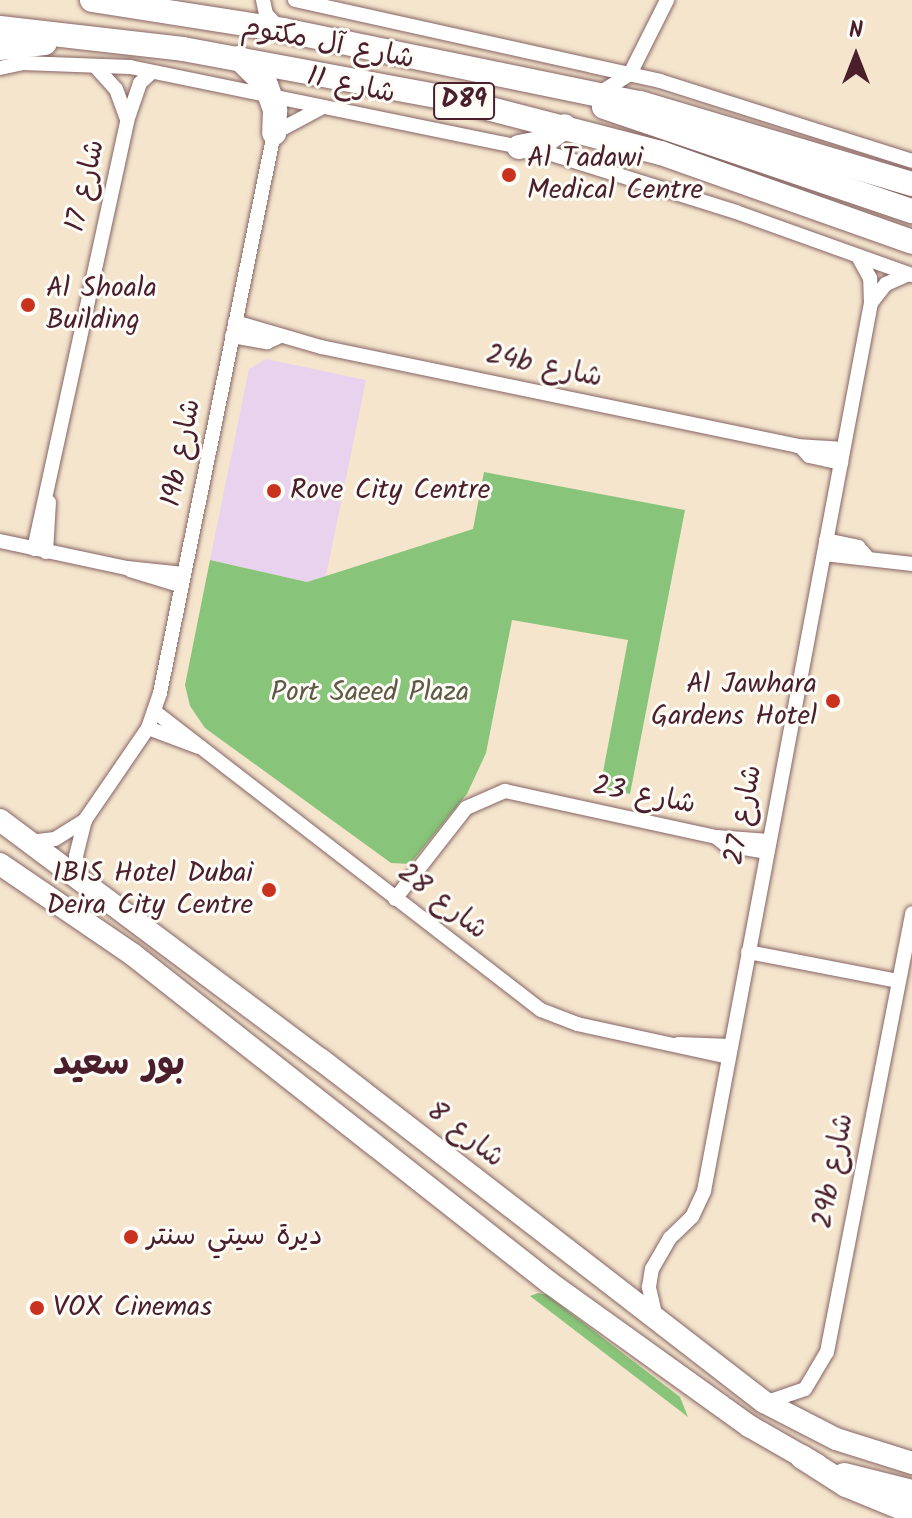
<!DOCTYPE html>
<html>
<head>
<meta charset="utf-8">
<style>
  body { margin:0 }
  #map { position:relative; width:912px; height:1518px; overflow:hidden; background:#f5e5cd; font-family:Kalam,"Playpen Sans Arabic",sans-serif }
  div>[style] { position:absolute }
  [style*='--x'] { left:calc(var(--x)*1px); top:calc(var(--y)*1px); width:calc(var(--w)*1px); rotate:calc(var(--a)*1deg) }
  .built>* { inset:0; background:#e8d2ee }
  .green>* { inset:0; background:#88c479 }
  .roads { filter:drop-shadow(0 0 2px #866464) drop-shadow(0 0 2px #866464) }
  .street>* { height:14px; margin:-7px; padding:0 7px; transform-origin:7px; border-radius:7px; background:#fff }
  .secondary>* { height:22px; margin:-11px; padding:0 11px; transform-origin:11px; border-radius:11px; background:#fff }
  .primary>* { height:24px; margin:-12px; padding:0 12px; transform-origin:12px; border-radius:12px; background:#fff }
  .dots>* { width:22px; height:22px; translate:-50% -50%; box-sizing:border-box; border:4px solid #fdfcf7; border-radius:50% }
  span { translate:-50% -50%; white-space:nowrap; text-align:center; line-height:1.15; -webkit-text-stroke:6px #fdfcf7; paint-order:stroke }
  .shield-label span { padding:2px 6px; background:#fdfcf7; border:2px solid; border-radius:6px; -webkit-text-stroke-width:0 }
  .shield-label { font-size:26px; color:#4a1f2b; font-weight:700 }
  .street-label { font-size:28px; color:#4a1f2b }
  .poi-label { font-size:28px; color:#4a1f2b }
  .left { translate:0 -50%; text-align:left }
  .right { translate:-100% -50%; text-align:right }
  .park-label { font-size:28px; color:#605946 }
  .district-label { font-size:36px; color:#4a1f2b; font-weight:700 }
  .north { position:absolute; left:816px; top:16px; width:80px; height:80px; -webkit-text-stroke:6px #fdfcf7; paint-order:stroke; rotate:0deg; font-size:22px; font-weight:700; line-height:32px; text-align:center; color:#4a1f2b }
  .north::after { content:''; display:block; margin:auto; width:28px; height:36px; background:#4a1f2b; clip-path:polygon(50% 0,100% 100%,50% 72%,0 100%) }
</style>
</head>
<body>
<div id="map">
  <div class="built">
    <div style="clip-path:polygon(266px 359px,366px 380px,326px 576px,307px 582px,210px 560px,249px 369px)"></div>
  </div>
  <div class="green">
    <div style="clip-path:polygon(484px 472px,685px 510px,630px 794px,600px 788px,628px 640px,512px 620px,486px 753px,467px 794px,410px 864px,391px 863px,205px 728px,190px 706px,185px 685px,210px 560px,307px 582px,326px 576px,473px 529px)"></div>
    <div style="clip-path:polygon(538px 1293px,547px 1295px,680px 1397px,688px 1417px,530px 1296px)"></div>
  </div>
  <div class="roads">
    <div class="street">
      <div style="--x:263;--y:0;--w:14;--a:78"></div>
      <div style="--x:266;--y:14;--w:19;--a:47"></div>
      <div style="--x:295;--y:0;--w:374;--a:12.5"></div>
      <div style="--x:660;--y:81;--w:264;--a:17.6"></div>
      <div style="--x:95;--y:66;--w:31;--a:48"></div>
      <div style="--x:116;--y:89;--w:32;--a:70"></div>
      <div style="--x:0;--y:68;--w:24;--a:-12"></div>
      <div style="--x:23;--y:63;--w:107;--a:2.1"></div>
      <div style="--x:130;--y:67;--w:427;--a:11.6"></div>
      <div style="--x:548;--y:153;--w:197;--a:17.4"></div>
      <div style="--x:736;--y:212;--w:187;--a:19.7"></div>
      <div style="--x:598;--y:94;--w:38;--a:-32"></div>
      <div style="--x:630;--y:74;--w:83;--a:-63.4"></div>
      <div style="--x:871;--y:303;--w:24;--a:-52"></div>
      <div style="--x:886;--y:284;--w:24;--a:-24"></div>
      <div style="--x:235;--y:322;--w:90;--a:16.2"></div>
      <div style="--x:321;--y:347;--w:486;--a:11.7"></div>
      <div style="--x:797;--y:446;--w:46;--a:3.7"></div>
      <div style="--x:232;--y:336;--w:36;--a:10"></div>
      <div style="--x:267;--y:342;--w:12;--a:-24"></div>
      <div style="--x:801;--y:447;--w:12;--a:48"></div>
      <div style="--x:809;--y:456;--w:33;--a:12"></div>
      <div style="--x:826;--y:540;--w:33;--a:12"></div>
      <div style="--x:858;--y:547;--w:12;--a:48"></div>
      <div style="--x:0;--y:541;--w:130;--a:12"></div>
      <div style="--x:127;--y:568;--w:57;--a:6"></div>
      <div style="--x:34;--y:549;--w:438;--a:-77.7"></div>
      <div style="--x:127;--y:121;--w:40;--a:-71.1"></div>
      <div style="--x:140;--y:83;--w:16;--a:-43"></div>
      <div style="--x:46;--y:552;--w:50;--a:-86.6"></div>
      <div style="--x:824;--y:554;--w:89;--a:6.5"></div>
      <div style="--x:130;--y:570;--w:54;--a:17.1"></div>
      <div style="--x:154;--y:711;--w:489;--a:37.7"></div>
      <div style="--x:541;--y:1010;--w:39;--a:21"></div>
      <div style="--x:577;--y:1024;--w:155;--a:12.3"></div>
      <div style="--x:148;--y:728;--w:54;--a:20.4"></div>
      <div style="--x:716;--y:837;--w:13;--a:39"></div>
      <div style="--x:726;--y:845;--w:42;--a:9.7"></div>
      <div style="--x:30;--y:842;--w:25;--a:-7"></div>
      <div style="--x:55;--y:839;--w:36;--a:-32"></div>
      <div style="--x:85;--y:820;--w:112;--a:-55.6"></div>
      <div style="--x:148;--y:728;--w:37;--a:-71"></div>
      <div style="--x:160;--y:693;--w:571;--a:-78.49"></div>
      <div style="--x:274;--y:133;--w:53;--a:-28"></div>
      <div style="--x:80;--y:879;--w:23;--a:-100"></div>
      <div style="--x:76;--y:856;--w:36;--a:-76"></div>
      <div style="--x:395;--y:899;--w:115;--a:-52"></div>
      <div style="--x:466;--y:808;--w:43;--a:-23.6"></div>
      <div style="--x:505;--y:791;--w:216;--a:12.3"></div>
      <div style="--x:716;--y:837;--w:53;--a:4.3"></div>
      <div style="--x:748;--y:952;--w:153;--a:10.9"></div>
      <div style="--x:678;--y:1044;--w:53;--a:2.2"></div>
      <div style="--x:656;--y:1318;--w:32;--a:-103"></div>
      <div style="--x:649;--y:1287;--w:18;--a:-81"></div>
      <div style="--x:652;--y:1269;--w:36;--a:-60"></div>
      <div style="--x:670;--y:1238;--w:30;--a:-44"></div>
      <div style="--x:692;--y:1217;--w:29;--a:-65"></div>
      <div style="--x:704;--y:1191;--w:904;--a:-79.35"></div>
      <div style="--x:871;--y:303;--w:25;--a:-92"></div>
      <div style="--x:870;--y:278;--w:25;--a:-119"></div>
      <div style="--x:767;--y:1402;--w:40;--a:-18.9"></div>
      <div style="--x:805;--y:1389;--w:43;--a:-59.3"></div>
      <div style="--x:827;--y:1352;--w:447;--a:-79"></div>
    </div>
    <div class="secondary">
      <div style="--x:0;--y:820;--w:399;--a:36.8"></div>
      <div style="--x:320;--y:1059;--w:561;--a:37.69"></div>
      <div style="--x:764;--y:1402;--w:81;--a:27.2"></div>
      <div style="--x:836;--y:1439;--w:80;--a:17.5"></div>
      <div style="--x:0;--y:864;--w:160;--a:34.3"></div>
      <div style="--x:132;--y:954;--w:532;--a:38.21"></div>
      <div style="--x:550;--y:1283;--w:245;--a:35.7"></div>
      <div style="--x:749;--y:1426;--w:78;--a:29.8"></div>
      <div style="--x:844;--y:1474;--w:70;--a:14"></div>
    </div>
    <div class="primary">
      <div style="--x:92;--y:0;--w:193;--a:8.9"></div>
      <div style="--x:283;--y:30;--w:364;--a:11.6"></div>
      <div style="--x:640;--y:103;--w:284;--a:16.6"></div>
      <div style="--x:0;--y:28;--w:184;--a:6.5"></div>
      <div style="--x:183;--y:49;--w:274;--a:10.5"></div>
      <div style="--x:452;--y:99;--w:216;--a:14.5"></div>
      <div style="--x:661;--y:153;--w:266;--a:19.5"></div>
      <div style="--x:0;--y:48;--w:45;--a:-6.3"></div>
      <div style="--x:239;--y:58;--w:38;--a:45"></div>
      <div style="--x:266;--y:85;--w:27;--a:70"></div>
      <div style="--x:275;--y:110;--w:23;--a:92"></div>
      <div style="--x:604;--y:107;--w:325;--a:18.7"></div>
      <div style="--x:519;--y:147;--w:25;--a:-11"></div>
      <div style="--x:544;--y:142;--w:26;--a:-37"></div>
      <div style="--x:802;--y:1457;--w:52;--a:32.5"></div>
      <div style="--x:846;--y:1485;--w:71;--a:22.2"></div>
    </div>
  </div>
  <div class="dots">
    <div style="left:509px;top:175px;background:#c8321e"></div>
    <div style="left:28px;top:305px;background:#c8321e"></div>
    <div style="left:274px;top:491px;background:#c8321e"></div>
    <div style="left:833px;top:701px;background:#c8321e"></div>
    <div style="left:269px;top:890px;background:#c8321e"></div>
    <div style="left:131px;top:1237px;background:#c8321e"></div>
    <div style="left:37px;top:1308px;background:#c8321e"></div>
  </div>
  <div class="shield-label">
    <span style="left:464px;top:101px">D89</span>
  </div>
  <div class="street-label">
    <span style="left:328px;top:44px;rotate:11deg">شارع آل مكتوم</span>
    <span style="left:351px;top:86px;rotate:12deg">شارع 11</span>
    <span style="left:86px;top:186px;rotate:-77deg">شارع 17</span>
    <span style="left:544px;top:367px;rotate:12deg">24b شارع</span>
    <span style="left:182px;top:453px;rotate:-79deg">19b شارع</span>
    <span style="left:644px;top:796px;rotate:11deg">شارع 23</span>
    <span style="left:744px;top:815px;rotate:-79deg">شارع 27</span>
    <span style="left:442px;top:902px;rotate:38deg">شارع 28</span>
    <span style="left:465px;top:1135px;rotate:38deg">شارع 8</span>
    <span style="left:834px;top:1171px;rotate:-79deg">29b شارع</span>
  </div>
  <div class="poi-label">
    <span class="left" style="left:527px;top:175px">Al Tadawi<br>Medical Centre</span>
    <span class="left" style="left:46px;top:305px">Al Shoala<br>Building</span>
    <span class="left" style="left:290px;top:491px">Rove City Centre</span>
    <span class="right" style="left:817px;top:701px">Al Jawhara<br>Gardens Hotel</span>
    <span class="right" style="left:253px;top:890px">IBIS Hotel Dubai<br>Deira City Centre</span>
    <span class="left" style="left:147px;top:1237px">ديرة سيتي سنتر</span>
    <span class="left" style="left:53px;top:1308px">VOX Cinemas</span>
  </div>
  <div class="park-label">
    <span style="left:370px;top:693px">Port Saeed Plaza</span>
  </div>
  <div class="district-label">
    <span style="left:119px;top:1065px">بور سعيد</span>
  </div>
  <div class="north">N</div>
</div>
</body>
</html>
